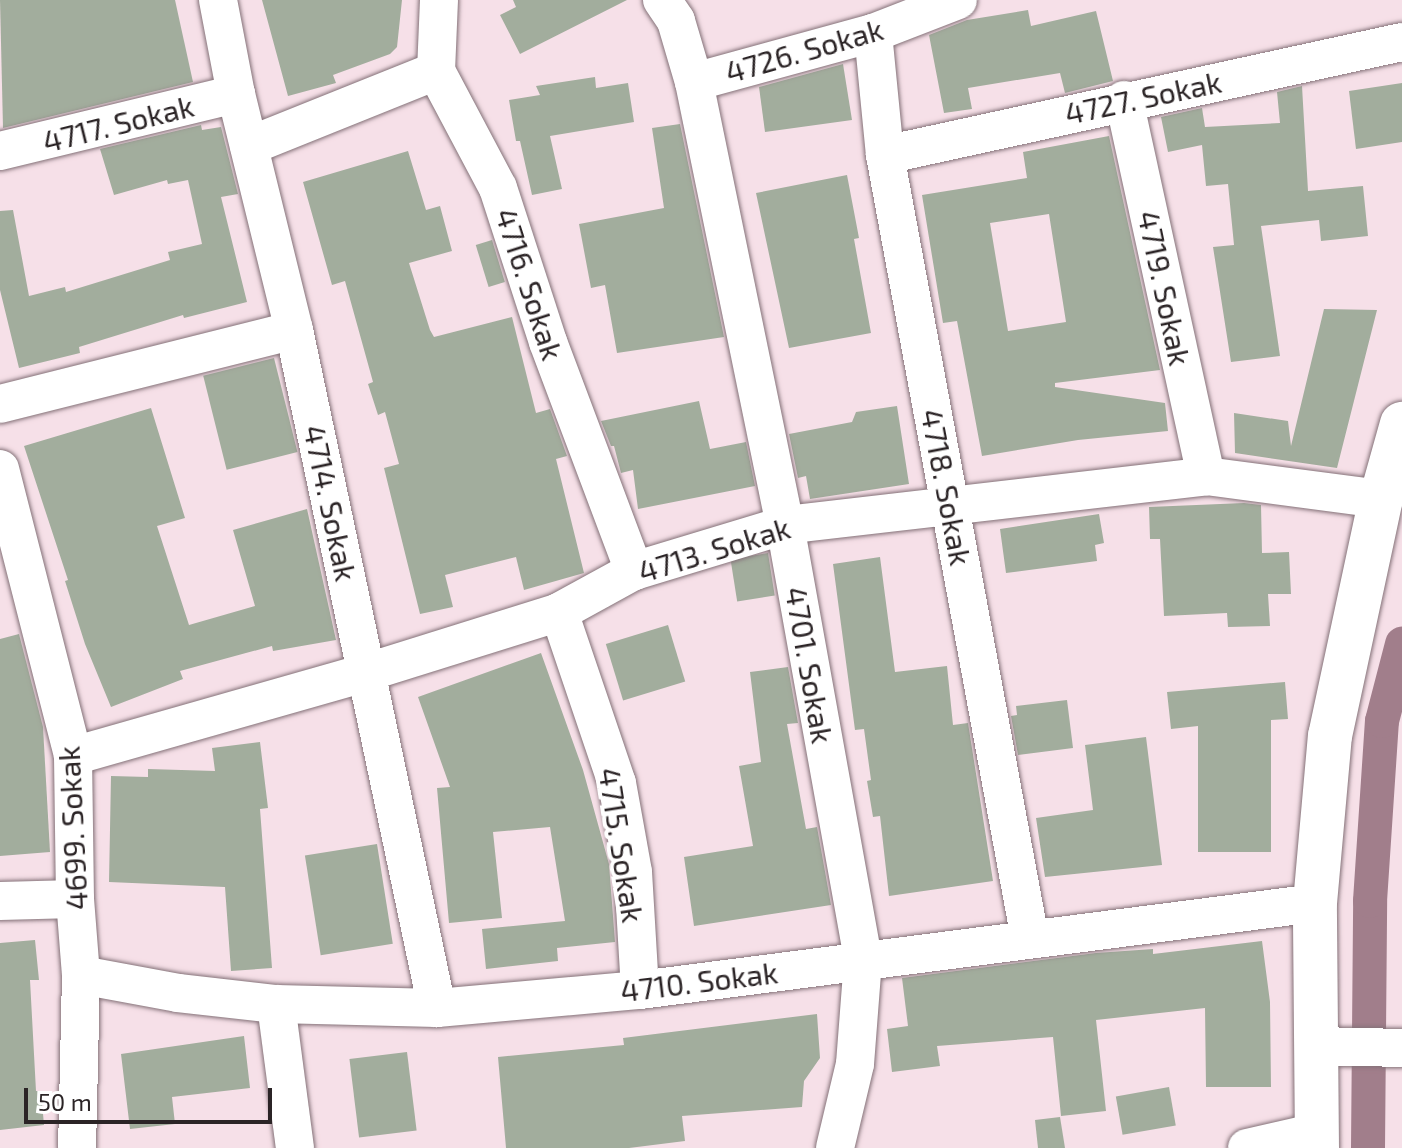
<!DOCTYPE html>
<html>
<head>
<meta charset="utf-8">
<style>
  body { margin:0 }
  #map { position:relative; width:1402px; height:1148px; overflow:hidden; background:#f6e0e8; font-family:"Exo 2",sans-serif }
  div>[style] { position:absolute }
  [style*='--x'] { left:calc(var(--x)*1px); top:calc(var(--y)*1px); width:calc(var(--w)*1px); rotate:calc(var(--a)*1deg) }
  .canal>* { height:34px; margin:-17px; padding:0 17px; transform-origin:17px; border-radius:17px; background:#a17e8b }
  .building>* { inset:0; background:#a2ad9d; transform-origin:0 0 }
  .roads { filter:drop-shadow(0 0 2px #847178) drop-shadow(0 0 2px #847178) }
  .street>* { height:38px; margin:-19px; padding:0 19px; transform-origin:19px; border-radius:19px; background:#fff }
  .secondary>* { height:44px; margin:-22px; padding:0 22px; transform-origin:22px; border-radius:22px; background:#fff }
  span { translate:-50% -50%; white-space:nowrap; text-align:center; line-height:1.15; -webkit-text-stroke:8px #fff; paint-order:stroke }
  .street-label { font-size:30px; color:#2b2426 }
  .scale { position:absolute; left:24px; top:1088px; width:248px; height:36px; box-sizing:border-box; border:4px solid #2b2426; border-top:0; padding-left:10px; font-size:24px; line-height:28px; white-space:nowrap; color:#2b2426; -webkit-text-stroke:6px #fff; paint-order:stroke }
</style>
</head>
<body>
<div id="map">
  <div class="canal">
    <div style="--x:1368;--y:1148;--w:247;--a:-89.5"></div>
    <div style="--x:1370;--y:901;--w:180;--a:-86.2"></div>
    <div style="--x:1382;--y:721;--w:80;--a:-75.4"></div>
  </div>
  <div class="building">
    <div style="clip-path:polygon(0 0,175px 0,193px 82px,3px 128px)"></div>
    <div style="clip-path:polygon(262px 0,402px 0,397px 47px,390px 54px,333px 75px,336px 83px,288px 96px)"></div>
    <div style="clip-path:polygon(513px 0,627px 0,520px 54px,500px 15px,516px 7px)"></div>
    <div style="clip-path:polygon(1028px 10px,1031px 26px,1096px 11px,1113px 81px,1065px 93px,1060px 73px,968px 88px,972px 109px,944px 113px,929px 35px,967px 20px)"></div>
    <div style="clip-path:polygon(843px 64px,852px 120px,765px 132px,759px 87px)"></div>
    <div style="clip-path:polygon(595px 77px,596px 88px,628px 83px,634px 122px,550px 136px,562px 189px,532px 195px,520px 141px,516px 141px,509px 100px,540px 95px,536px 86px)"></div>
    <div style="clip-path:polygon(1402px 83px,1402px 142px,1356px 149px,1349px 91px)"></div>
    <div style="clip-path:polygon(1302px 86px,1308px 191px,1363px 186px,1368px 236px,1321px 241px,1319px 220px,1261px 226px,1280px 356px,1231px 362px,1213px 247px,1234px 245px,1228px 184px,1206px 186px,1202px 145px,1168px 152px,1161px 117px,1202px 108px,1205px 127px,1280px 123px,1277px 92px)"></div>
    <div style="clip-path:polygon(680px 124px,724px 337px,617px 353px,605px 285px,591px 288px,579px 224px,664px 208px,652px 128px)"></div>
    <div style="clip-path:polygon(201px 125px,202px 130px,221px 127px,238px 194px,221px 197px,247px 302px,184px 318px,183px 315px,79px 347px,80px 353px,19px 368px,0 290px,0 211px,13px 210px,29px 296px,65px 287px,66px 292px,170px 260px,168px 252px,202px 244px,188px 180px,168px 184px,167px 180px,114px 195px,100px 149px)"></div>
    <div style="clip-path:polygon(evenodd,1109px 136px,1160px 370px,1055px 383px,1055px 387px,1165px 403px,1168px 431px,1078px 440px,982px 456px,957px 321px,943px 323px,922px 195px,1027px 178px,1023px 152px,1109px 136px,1049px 214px,1066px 322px,1008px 331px,990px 223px,1049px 214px)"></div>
    <div style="clip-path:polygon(408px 151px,426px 210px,440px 206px,452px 251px,409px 263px,430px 330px,434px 337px,512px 317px,536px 413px,550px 409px,567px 456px,556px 459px,584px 573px,524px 590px,516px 557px,445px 575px,453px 607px,420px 614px,384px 468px,399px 464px,385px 412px,378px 415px,368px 384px,373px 382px,345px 281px,332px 285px,303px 182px)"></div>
    <div style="clip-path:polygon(847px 175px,859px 238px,854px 239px,871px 333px,789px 348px,756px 193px)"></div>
    <div style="left:492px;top:240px;width:44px;height:17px;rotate:73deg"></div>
    <div style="clip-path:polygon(1324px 309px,1377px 310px,1337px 468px,1235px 453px,1234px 413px,1288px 421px,1291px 446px)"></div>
    <div style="left:274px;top:358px;width:97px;height:73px;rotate:76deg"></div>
    <div style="clip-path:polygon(699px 401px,710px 449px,746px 442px,755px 486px,638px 509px,633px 470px,621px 473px,614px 446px,611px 446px,601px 421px)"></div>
    <div style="clip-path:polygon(897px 406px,909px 484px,810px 499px,806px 476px,798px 478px,789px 434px,852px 422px,856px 412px)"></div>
    <div style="clip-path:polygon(151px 408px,185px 518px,157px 526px,189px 625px,255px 606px,233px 530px,307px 509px,336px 640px,273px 651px,272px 646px,180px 671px,183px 679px,111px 707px,85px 644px,65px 581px,68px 580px,24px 446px)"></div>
    <div style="clip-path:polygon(1244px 503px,1261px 505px,1262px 553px,1289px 552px,1291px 594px,1268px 594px,1270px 626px,1228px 627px,1227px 613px,1164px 616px,1160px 539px,1150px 539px,1149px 507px)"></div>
    <div style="clip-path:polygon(1099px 514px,1104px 543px,1095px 545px,1097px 561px,1006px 573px,1000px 529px)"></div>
    <div style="left:768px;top:553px;width:43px;height:38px;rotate:81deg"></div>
    <div style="clip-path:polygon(880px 557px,895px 672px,947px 666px,953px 725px,968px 723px,993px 881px,889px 896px,880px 816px,873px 817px,867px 781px,871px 780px,864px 729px,855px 730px,833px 564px)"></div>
    <div style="left:668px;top:625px;width:59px;height:65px;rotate:73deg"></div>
    <div style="clip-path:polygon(19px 634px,43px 727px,50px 852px,0 856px,0 639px)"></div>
    <div style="clip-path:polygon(541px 653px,583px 770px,609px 864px,615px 942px,557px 948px,558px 961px,486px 969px,482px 929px,565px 921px,550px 827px,493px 832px,502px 918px,449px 923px,437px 788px,450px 787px,418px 697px)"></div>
    <div style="clip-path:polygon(788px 667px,798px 723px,787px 724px,806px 829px,817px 827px,831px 905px,694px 926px,684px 857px,753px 846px,739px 766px,761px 762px,750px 672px)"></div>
    <div style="clip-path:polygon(1285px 682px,1288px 719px,1271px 720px,1271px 852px,1198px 852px,1198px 726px,1171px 729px,1167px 692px)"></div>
    <div style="clip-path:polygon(1067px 700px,1073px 748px,1018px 755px,1011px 716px,1017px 715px,1016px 706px)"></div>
    <div style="clip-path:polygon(1146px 737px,1162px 865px,1045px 877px,1036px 818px,1093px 810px,1085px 745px)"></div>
    <div style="clip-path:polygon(260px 742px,268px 808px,260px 809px,272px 968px,231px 971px,225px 887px,109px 882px,111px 776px,148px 777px,148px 769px,215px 771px,212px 748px)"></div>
    <div style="left:377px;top:844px;width:101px;height:73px;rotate:81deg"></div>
    <div style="clip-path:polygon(35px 940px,39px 980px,30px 980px,36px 1091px,41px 1091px,44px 1125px,0 1130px,0 943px)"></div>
    <div style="clip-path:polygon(1262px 941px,1270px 1002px,1271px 1087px,1206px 1087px,1205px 1008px,1096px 1020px,1106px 1111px,1061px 1116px,1053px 1037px,937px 1046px,940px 1066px,892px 1072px,887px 1029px,908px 1026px,902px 978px,1096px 953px,1153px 949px,1153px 954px)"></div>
    <div style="clip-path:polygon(817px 1014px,820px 1058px,804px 1081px,802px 1107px,682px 1116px,685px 1141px,629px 1148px,506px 1148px,498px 1057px,624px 1045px,623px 1038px)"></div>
    <div style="clip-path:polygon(244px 1036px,250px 1088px,172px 1097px,175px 1124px,130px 1129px,121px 1054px)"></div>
    <div style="left:407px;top:1052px;width:79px;height:58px;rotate:83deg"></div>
    <div style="left:1169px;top:1087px;width:39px;height:54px;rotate:80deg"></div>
    <div style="clip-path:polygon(1060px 1117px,1065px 1148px,1038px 1148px,1035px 1120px)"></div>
  </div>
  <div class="roads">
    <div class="street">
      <div style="--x:218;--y:0;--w:96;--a:79.2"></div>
      <div style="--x:236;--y:94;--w:243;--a:76.2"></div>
      <div style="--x:294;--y:330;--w:693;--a:78.09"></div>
      <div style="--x:439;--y:0;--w:71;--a:92.4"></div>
      <div style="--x:436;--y:71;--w:132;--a:62.1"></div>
      <div style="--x:498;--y:188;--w:162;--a:72"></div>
      <div style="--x:548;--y:342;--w:245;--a:69.4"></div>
      <div style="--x:662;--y:0;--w:25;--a:56"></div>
      <div style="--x:676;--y:21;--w:64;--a:73.6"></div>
      <div style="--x:694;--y:82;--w:452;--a:78.4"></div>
      <div style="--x:785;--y:525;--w:442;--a:79.8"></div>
      <div style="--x:863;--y:960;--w:104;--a:94.4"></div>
      <div style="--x:855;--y:1064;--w:86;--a:103.4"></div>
      <div style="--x:873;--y:33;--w:123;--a:84.4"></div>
      <div style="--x:885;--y:155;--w:797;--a:79.52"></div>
      <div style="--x:694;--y:82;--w:186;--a:-15.3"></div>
      <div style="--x:873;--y:33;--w:91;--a:-21.2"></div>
      <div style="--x:1124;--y:100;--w:385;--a:77.7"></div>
      <div style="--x:249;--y:146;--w:201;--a:-21.9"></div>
      <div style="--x:0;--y:151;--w:243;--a:-13.6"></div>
      <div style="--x:885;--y:155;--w:529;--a:-12.33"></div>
      <div style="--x:0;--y:404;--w:303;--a:-14.1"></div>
      <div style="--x:0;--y:469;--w:296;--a:75.7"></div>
      <div style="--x:73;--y:756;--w:143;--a:89.2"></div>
      <div style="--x:75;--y:899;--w:76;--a:85.5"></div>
      <div style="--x:81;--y:975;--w:173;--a:91.3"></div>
      <div style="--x:559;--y:612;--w:181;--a:71.3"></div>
      <div style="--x:617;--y:783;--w:90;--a:79.8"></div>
      <div style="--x:633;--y:872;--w:118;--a:86.6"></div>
      <div style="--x:73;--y:756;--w:307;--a:-15.9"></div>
      <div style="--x:368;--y:672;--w:200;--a:-17.4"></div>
      <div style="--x:559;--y:612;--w:85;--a:-28.7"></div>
      <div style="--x:634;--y:571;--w:158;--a:-16.9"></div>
      <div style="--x:785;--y:525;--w:424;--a:-6.6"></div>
      <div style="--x:1206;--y:476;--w:177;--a:7.5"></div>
      <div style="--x:0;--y:901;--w:75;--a:-1.5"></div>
      <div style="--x:81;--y:975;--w:99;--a:10.5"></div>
      <div style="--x:178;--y:993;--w:99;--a:6.4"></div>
      <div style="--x:276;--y:1004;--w:161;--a:1.4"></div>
      <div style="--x:437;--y:1008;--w:204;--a:-5.1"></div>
      <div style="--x:640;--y:990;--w:681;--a:-7.34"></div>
      <div style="--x:276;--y:1004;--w:145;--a:82.5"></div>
      <div style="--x:1316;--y:1046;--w:86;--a:1.3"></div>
      <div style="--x:1247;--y:1148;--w:72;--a:-12.9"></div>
    </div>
    <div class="secondary">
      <div style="--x:1317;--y:1148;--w:245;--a:-90.5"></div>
      <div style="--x:1315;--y:903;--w:168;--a:-84.9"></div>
      <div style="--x:1330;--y:736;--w:242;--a:-77.9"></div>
      <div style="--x:1381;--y:499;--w:78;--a:-74.4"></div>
    </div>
  </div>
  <div class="street-label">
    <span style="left:804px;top:50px;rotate:-16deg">4726. Sokak</span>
    <span style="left:1143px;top:97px;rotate:-12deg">4727. Sokak</span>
    <span style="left:118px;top:123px;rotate:-14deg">4717. Sokak</span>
    <span style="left:530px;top:284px;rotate:72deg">4716. Sokak</span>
    <span style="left:1165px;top:288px;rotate:78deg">4719. Sokak</span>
    <span style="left:947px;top:487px;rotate:79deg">4718. Sokak</span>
    <span style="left:331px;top:503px;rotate:78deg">4714. Sokak</span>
    <span style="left:714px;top:549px;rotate:-17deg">4713. Sokak</span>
    <span style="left:810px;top:665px;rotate:80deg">4701. Sokak</span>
    <span style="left:72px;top:828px;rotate:-93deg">4699. Sokak</span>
    <span style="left:622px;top:845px;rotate:81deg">4715. Sokak</span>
    <span style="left:699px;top:981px;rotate:-7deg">4710. Sokak</span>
  </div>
  <div class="scale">50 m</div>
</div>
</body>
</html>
